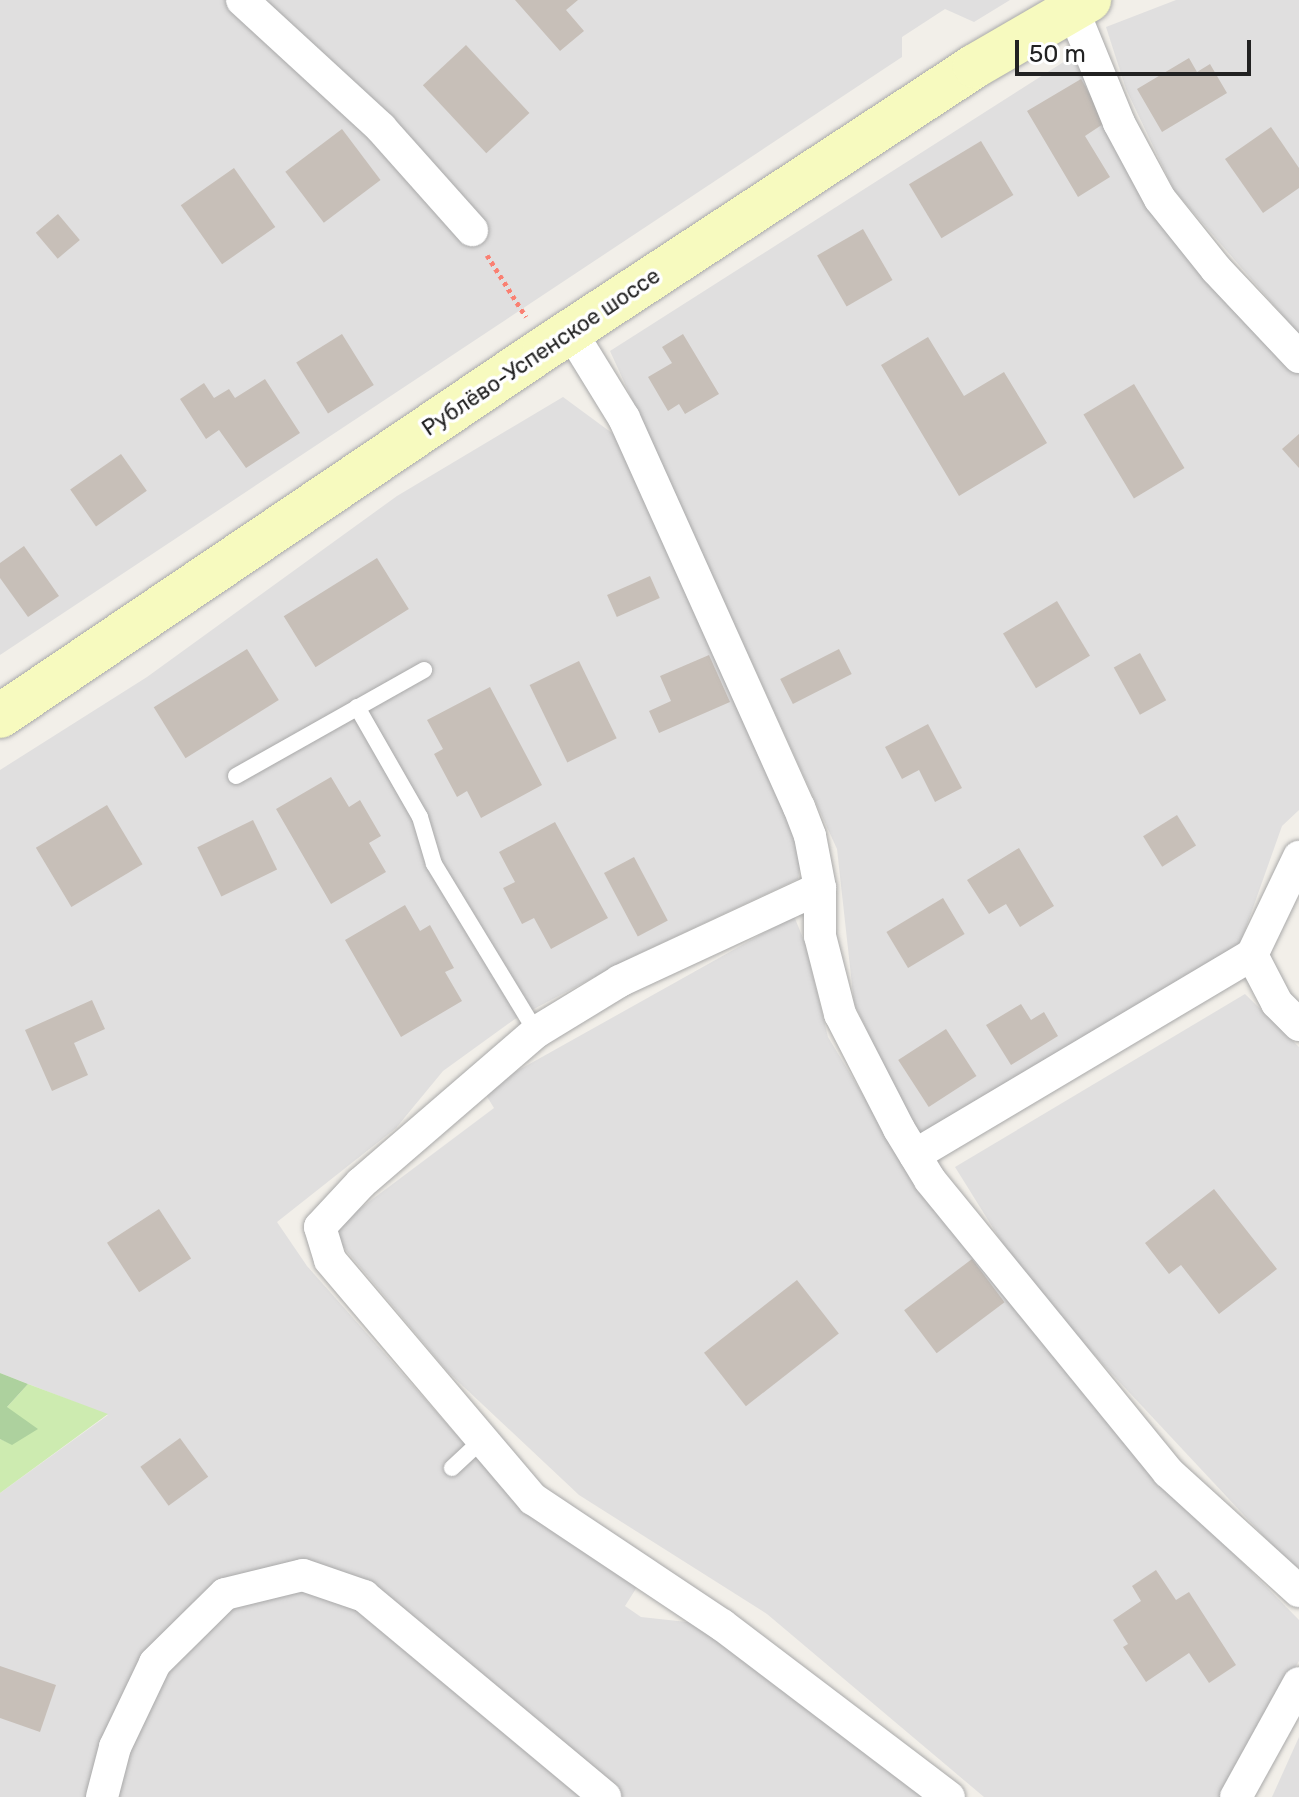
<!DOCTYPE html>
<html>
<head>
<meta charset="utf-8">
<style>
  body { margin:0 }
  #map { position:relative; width:1299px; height:1797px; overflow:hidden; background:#f2efe9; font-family:Rubik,sans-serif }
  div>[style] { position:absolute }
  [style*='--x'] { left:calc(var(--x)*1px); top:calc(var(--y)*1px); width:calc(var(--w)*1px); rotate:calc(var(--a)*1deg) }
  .residential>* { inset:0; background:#e0dfdf }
  .grass>* { inset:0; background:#cdebb0 }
  .forest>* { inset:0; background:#add19e }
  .building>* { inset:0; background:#c7bfb8; transform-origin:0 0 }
  .path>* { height:5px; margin-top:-2.5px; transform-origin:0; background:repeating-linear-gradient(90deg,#fa8072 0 4px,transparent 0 8px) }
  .roads { filter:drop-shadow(0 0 2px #a9a9a9) drop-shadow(0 0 2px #a9a9a9) }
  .lane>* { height:16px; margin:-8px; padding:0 8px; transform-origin:8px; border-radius:8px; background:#fff }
  .street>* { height:32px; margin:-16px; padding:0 16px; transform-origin:16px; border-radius:16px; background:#fff }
  .secondary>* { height:44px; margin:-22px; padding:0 22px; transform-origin:22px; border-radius:22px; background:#f7fabf }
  span { translate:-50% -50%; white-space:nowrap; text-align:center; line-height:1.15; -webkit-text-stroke:7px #fff; paint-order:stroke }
  .street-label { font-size:22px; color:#222 }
  .scale { position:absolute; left:1015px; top:40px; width:236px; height:36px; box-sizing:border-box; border:4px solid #222; border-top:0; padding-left:10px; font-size:24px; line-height:28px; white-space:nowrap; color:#222; -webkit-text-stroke:6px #fff; paint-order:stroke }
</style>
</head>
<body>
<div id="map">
  <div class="residential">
    <div style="clip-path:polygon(0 0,1010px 0,974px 22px,945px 9px,902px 37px,902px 57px,0 655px)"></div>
    <div style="clip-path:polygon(1176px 0,1299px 0,1299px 334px,1174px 190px,1126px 89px,1106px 27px)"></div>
    <div style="clip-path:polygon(1073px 56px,1151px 209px,1299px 374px,1299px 810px,1282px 826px,1239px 947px,918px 1136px,854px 1003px,837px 849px,610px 351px)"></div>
    <div style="clip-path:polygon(563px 397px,616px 436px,804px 842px,798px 879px,634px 956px,515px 1019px,443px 1071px,396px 1128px,277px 1222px,307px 1266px,515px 1501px,637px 1587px,625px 1606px,641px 1617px,696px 1623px,927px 1797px,0 1797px,0 1493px,108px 1415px,0 1373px,0 770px,147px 677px,397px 496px)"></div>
    <div style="clip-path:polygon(794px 916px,805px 943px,828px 1037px,905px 1165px,1162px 1481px,1299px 1620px,1299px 1661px,1222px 1797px,984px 1797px,767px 1614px,579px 1495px,448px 1372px,330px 1231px,494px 1108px,483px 1090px)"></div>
    <div style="clip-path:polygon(1245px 994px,1299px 1047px,1299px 1568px,1284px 1558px,1028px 1284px,955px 1167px)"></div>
    <div style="clip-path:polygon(1299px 1737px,1299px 1797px,1272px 1797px)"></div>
  </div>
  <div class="grass">
    <div style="clip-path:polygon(28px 1384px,108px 1414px,0 1493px,0 1439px,12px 1444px,7px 1407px)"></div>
  </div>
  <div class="forest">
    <div style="clip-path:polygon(0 1373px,28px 1384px,7px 1407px,38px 1429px,12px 1445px,0 1439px)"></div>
  </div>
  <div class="building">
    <div style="clip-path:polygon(515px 0,578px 0,566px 10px,584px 31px,560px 51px)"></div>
    <div style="left:466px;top:45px;width:93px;height:59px;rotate:47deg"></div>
    <div style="clip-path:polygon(1189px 58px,1197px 72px,1210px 64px,1227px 93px,1162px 132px,1137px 89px)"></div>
    <div style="clip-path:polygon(1081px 79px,1106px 122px,1085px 136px,1110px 177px,1078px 197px,1027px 111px)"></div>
    <div style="clip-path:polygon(1271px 127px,1299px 168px,1299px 188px,1263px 213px,1225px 159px)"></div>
    <div style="left:342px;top:129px;width:64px;height:71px;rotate:53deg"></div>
    <div style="left:981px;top:141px;width:63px;height:84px;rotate:59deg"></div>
    <div style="left:234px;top:168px;width:72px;height:65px;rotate:55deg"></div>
    <div style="left:58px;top:214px;width:34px;height:29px;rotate:50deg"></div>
    <div style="left:863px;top:229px;width:59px;height:53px;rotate:60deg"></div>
    <div style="left:342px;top:334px;width:60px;height:54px;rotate:58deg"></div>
    <div style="clip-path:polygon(683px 334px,719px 394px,685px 414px,679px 404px,668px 411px,648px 377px,672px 363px,662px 347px)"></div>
    <div style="clip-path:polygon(928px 337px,964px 396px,1004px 372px,1047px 443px,959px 496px,881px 365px)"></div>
    <div style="clip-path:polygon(265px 379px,300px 433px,246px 468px,219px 430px,206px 439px,180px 399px,204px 383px,214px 398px,229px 389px,235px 398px)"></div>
    <div style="left:1134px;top:384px;width:98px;height:59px;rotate:59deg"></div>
    <div style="clip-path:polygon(1299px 434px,1299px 468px,1282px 449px)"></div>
    <div style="left:121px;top:454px;width:45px;height:62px;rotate:55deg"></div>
    <div style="clip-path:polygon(24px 546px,59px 596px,28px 617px,0 578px,0 563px)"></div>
    <div style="left:377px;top:558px;width:60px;height:110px;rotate:58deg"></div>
    <div style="left:650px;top:576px;width:24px;height:47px;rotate:66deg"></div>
    <div style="left:1057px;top:601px;width:64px;height:63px;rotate:59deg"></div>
    <div style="left:247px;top:649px;width:60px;height:110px;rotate:58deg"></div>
    <div style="left:839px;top:649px;width:28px;height:66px;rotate:63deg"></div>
    <div style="left:1140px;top:653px;width:54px;height:30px;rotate:61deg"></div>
    <div style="clip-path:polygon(709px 655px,730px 702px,659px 733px,649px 711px,671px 701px,660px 676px)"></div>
    <div style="left:579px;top:661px;width:86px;height:55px;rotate:64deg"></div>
    <div style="clip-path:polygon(490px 687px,542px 785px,481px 818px,467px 791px,457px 797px,434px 754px,443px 749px,427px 720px)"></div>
    <div style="clip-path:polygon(928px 724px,962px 788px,935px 802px,919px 770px,902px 779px,885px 747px)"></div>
    <div style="clip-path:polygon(331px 777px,349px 807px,360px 800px,381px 836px,369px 843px,386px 872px,331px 904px,276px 809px)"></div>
    <div style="left:107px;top:805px;width:69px;height:83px;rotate:59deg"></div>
    <div style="left:1177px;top:815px;width:36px;height:40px;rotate:58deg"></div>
    <div style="left:253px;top:820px;width:55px;height:62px;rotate:64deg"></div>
    <div style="clip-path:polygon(555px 822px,608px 918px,551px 949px,534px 918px,522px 924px,503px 888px,515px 882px,499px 852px)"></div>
    <div style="clip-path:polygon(1019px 848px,1054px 906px,1020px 927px,1006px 904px,989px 914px,967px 880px)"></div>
    <div style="left:634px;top:857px;width:72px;height:34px;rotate:62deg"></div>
    <div style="left:943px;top:898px;width:42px;height:66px;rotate:59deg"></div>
    <div style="clip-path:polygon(405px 905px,420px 931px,430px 925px,454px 968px,445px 972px,462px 1001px,401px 1037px,345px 940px)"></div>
    <div style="clip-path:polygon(92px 1000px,105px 1029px,74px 1043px,88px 1075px,52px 1091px,25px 1030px)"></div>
    <div style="clip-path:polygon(1021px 1004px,1031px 1020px,1044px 1012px,1058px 1036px,1011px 1065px,986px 1025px)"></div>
    <div style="left:946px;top:1029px;width:56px;height:57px;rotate:57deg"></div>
    <div style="clip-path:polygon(1214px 1189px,1277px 1269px,1219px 1314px,1181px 1265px,1169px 1274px,1145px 1243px)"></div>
    <div style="left:159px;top:1209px;width:59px;height:62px;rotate:57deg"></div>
    <div style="left:972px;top:1259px;width:54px;height:85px;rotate:53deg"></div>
    <div style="left:797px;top:1280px;width:68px;height:118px;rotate:52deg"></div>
    <div style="left:180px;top:1438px;width:48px;height:49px;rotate:54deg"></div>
    <div style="clip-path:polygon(1156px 1570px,1176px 1600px,1189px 1592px,1236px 1665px,1209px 1683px,1189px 1653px,1146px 1682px,1123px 1647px,1128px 1644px,1113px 1620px,1141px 1601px,1132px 1586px)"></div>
    <div style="clip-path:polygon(0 1666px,56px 1685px,40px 1732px,0 1718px)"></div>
  </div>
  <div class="path">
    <div style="--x:487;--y:255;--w:73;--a:57.8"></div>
  </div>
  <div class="roads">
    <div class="lane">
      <div style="--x:357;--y:707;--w:127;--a:60.2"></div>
      <div style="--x:420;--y:817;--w:49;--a:73.4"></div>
      <div style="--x:434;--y:864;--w:197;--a:58.7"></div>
      <div style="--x:236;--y:776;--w:216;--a:-29.4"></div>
      <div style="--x:452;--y:1468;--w:41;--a:-43"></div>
    </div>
    <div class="street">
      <div style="--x:242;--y:0;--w:189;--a:42.6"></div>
      <div style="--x:381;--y:128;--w:137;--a:48.3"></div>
      <div style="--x:1073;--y:10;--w:122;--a:67.8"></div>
      <div style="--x:1119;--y:123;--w:86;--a:61.7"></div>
      <div style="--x:1160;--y:199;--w:90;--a:51.3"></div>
      <div style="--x:1216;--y:269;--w:121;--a:46.7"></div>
      <div style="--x:571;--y:332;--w:101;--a:58.4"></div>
      <div style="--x:624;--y:418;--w:427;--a:65.8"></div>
      <div style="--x:799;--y:807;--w:31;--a:69"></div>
      <div style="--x:810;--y:836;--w:53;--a:79.1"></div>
      <div style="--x:820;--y:888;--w:48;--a:90"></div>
      <div style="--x:820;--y:936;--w:81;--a:75.6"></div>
      <div style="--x:840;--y:1014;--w:129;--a:62.8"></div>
      <div style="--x:899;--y:1129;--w:60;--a:58.7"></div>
      <div style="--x:930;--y:1180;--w:377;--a:50.8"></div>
      <div style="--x:1168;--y:1472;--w:177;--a:42.3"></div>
      <div style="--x:820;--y:888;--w:221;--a:155.1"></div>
      <div style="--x:620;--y:981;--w:98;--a:148.7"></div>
      <div style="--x:536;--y:1032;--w:231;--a:139.2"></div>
      <div style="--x:361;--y:1183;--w:60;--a:133"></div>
      <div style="--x:320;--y:1227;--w:34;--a:73"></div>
      <div style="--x:330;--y:1260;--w:314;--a:49.7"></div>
      <div style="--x:533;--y:1499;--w:227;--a:33.7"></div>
      <div style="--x:722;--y:1625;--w:285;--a:37.2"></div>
      <div style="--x:1252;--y:955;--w:54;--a:62.5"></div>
      <div style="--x:1277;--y:1003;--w:31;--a:45"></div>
      <div style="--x:915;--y:1155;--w:392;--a:-30.7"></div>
      <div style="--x:1252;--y:955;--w:109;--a:-64.4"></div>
      <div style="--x:102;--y:1797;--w:52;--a:-75.4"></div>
      <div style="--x:115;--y:1747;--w:93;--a:-64.5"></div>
      <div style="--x:155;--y:1663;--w:98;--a:-44.6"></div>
      <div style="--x:225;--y:1594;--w:80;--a:-13.7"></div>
      <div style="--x:303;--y:1575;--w:65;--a:19"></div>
      <div style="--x:364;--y:1596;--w:314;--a:39.8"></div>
      <div style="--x:1236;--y:1797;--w:130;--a:-61.1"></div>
    </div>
    <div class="secondary">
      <div style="--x:0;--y:716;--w:658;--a:-34.03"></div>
      <div style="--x:545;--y:348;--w:514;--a:-33.26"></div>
      <div style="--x:975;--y:66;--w:132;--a:-30.1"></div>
    </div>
  </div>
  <div class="street-label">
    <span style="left:541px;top:352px;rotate:-34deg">Рублёво-Успенское шоссе</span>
  </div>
  <div class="scale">50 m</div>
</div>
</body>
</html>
